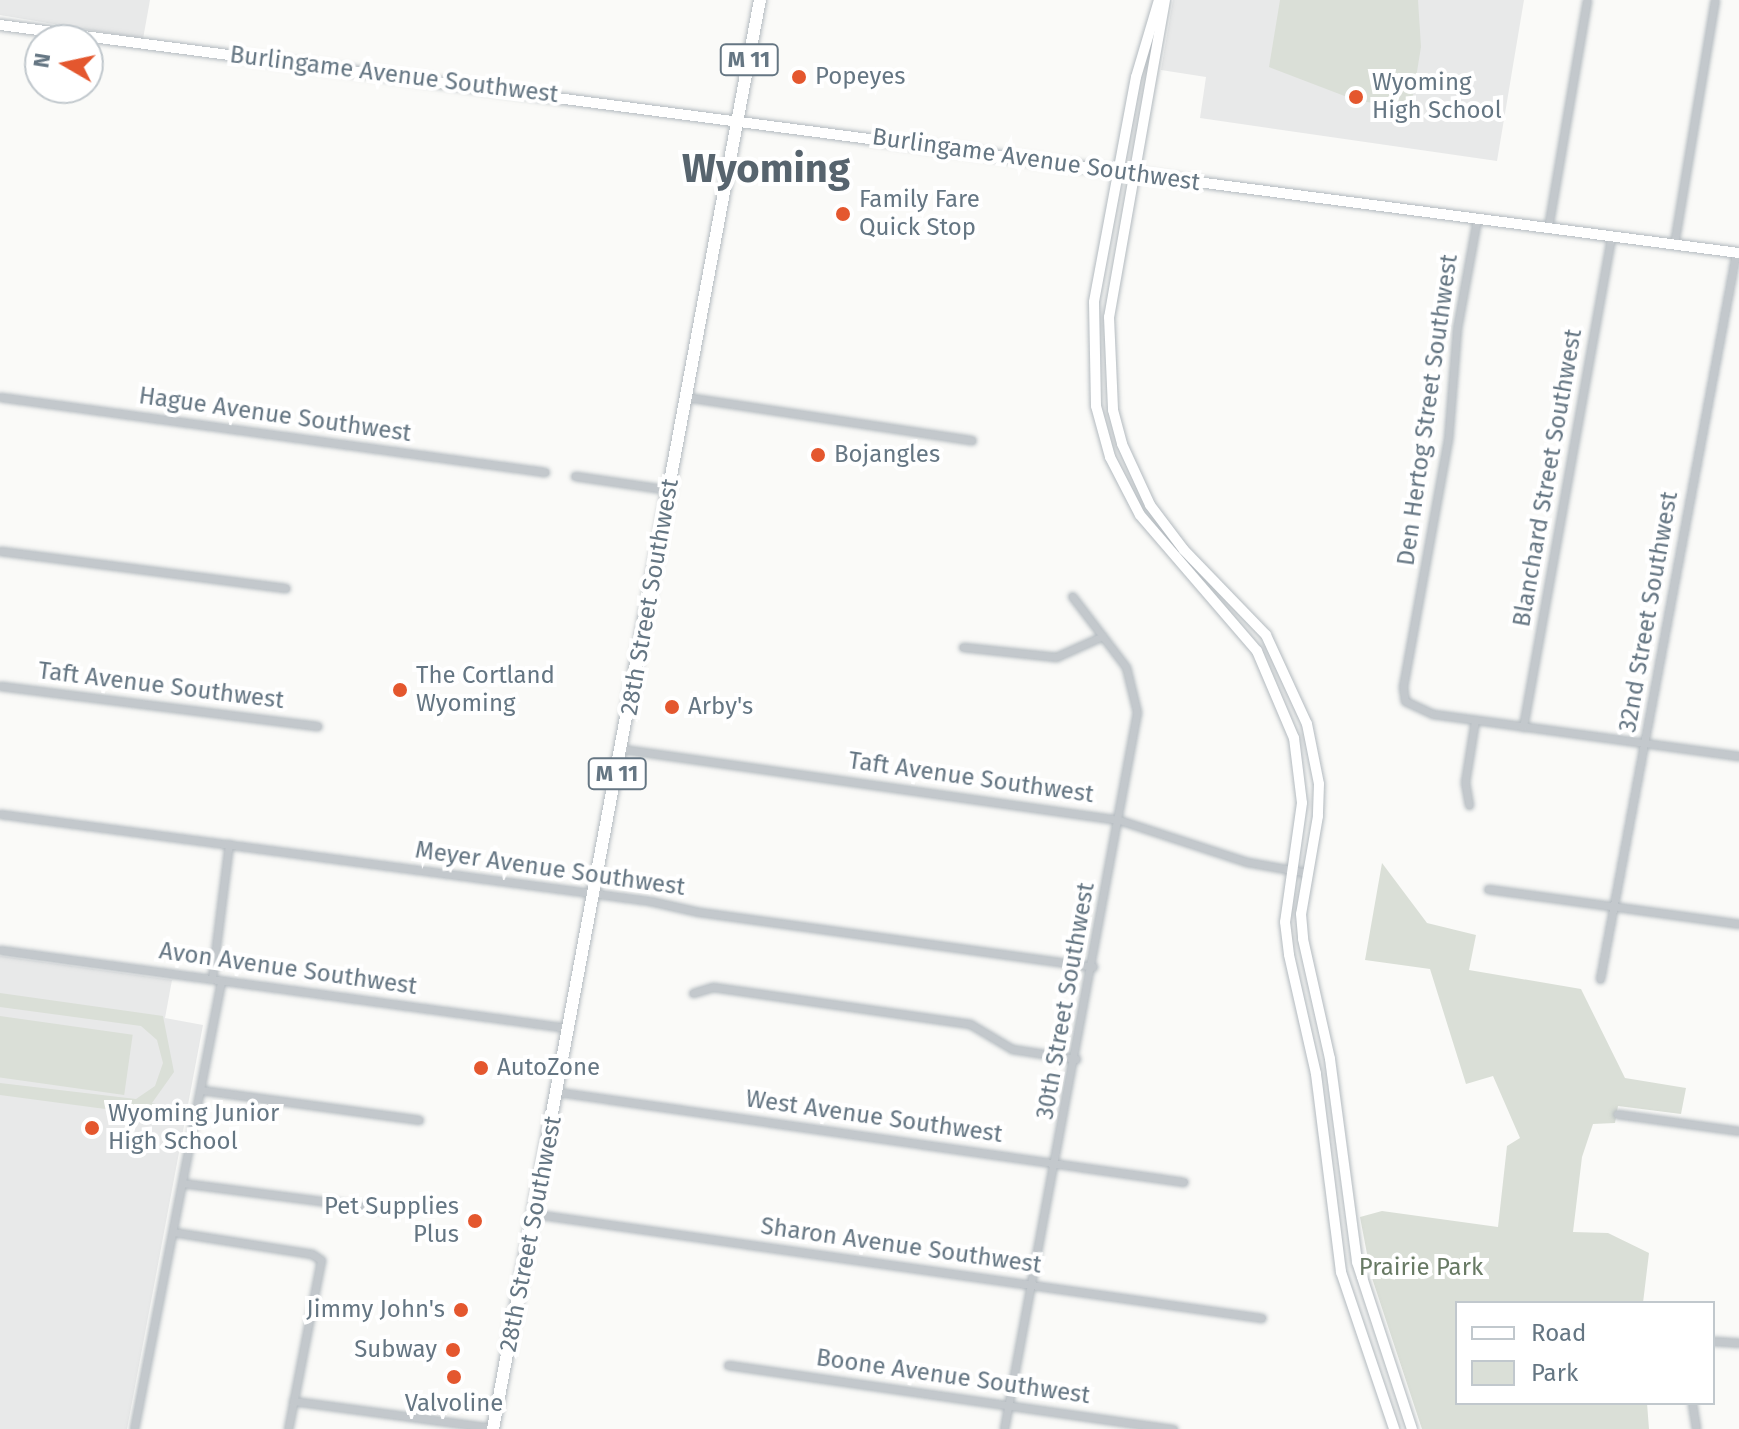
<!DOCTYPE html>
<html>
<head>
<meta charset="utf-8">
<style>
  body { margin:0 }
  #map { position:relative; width:1739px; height:1429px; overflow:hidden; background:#fafaf8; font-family:"Fira Sans",sans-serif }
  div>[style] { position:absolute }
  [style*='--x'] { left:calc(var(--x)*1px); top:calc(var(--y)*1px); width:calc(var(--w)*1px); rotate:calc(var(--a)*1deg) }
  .built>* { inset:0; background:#e8e9e9 }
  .green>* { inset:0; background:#dadfd7; transform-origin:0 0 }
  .roads { filter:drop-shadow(0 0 2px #b3babf) drop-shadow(0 0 2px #b3babf) }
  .street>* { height:7px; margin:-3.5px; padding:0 3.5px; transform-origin:3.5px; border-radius:3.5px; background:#c3c8cc }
  .secondary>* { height:10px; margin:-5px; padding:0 5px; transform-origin:5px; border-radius:5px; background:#fff }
  .primary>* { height:12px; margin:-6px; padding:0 6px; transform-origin:6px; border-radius:6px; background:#fff }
  .dots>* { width:22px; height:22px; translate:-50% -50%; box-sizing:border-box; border:4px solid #fff; border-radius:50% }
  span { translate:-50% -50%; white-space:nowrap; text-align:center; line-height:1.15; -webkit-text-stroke:8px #fff; paint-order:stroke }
  .shield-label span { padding:2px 6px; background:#fff; border:2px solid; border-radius:6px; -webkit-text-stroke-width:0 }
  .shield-label { font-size:22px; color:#657683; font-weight:700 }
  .street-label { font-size:24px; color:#657683 }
  .poi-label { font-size:24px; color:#657683 }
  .left { translate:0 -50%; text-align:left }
  .right { translate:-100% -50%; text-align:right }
  .park-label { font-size:24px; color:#687a64 }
  .town-label { font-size:40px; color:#57646e; font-weight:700 }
  .legend { position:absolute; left:1455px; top:1301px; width:260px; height:104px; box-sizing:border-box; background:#fff; border:2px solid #c1c8cd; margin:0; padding:10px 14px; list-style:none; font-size:24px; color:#657683 }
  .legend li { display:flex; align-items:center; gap:16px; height:40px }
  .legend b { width:40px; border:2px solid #c1c8cd }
  .north { position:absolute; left:24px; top:24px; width:80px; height:80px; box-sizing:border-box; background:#fff; border:2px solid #c1c8cd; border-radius:50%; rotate:279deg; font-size:22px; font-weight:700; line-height:32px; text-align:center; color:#657683 }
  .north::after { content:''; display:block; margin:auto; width:28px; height:36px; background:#e4572e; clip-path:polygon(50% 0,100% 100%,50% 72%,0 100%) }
</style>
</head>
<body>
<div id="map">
  <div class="built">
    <div style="clip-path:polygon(0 0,150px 0,143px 39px,0 15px)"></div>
    <div style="clip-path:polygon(1173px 0,1524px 0,1497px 161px,1200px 118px,1206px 77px,1161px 70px)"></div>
    <div style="clip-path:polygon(0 956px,172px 980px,165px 1018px,203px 1025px,127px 1429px,0 1429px)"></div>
  </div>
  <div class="green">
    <div style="clip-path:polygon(1280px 0,1418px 0,1421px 47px,1413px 96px,1397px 107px,1355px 100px,1269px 67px)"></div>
    <div style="clip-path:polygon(1382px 863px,1427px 923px,1476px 935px,1469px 970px,1581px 989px,1625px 1078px,1686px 1088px,1681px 1114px,1618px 1106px,1615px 1123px,1593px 1124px,1582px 1157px,1573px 1232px,1608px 1233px,1649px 1253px,1643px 1303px,1457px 1303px,1457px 1403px,1647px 1403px,1649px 1429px,1422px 1429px,1371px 1275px,1360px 1217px,1382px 1211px,1498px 1227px,1507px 1146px,1520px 1138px,1493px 1076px,1466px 1084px,1430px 969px,1365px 960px)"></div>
    <div style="clip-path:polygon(0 993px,163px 1016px,174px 1072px,152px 1103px,160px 1105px,158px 1116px,0 1095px,0 1083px,136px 1099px,155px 1086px,163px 1063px,157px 1040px,141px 1026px,0 1007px)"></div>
    <div style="left:0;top:1016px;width:134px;height:61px;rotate:8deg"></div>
  </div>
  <div class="roads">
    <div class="street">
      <div style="--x:1477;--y:219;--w:111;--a:100.4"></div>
      <div style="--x:1457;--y:328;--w:111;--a:94.6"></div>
      <div style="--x:1448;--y:439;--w:252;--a:100.3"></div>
      <div style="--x:1403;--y:687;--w:14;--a:82"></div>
      <div style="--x:1405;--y:701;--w:31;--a:25"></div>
      <div style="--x:1433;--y:714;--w:309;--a:7.8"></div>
      <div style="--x:1548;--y:228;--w:231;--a:-80.3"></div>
      <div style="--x:1674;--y:244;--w:247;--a:-80.5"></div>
      <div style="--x:0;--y:397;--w:550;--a:7.84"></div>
      <div style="--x:686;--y:397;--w:289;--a:8.6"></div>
      <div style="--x:575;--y:476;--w:96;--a:8.4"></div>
      <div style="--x:0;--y:551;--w:288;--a:7.4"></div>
      <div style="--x:963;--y:647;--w:94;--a:6.1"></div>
      <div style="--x:1056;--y:657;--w:51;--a:-24.1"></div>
      <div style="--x:0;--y:686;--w:320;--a:7.2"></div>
      <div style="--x:1523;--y:727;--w:498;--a:-79.8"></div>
      <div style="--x:622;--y:749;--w:502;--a:8.13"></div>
      <div style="--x:1119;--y:820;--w:135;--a:18.2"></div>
      <div style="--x:1247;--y:862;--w:62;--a:10.2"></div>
      <div style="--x:1469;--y:805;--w:23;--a:-100"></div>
      <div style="--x:1465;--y:782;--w:63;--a:-80.8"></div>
      <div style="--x:0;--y:814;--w:656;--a:7.62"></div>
      <div style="--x:650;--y:901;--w:50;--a:12.7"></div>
      <div style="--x:699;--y:912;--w:398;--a:7.9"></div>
      <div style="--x:1488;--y:889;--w:253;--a:7.9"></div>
      <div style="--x:0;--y:950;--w:573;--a:7.82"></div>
      <div style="--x:212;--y:978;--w:135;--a:-82.8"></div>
      <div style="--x:1600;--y:979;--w:739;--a:-79.39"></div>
      <div style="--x:693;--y:993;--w:21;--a:-17"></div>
      <div style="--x:713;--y:987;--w:260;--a:8.2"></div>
      <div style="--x:970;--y:1024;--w:49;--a:30.8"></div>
      <div style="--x:1012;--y:1049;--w:65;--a:8.9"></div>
      <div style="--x:201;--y:1090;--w:220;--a:7.8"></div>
      <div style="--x:558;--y:1092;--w:632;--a:8.18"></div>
      <div style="--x:1617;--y:1114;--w:123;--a:7.9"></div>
      <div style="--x:182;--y:1183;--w:202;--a:7.4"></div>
      <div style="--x:535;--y:1214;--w:734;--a:8.14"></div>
      <div style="--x:173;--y:1232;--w:141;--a:9"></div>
      <div style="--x:312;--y:1254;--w:11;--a:34"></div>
      <div style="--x:321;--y:1260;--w:172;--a:101"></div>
      <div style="--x:1713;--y:1341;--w:26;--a:4"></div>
      <div style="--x:728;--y:1365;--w:450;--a:8.2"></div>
      <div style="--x:293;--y:1401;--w:202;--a:7.7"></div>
      <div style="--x:1692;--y:1403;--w:26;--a:81"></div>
      <div style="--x:134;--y:1429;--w:457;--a:-79"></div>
      <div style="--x:1004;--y:1429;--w:729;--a:-79.49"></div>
      <div style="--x:1137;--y:712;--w:46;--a:-103.7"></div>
      <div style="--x:1126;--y:667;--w:89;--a:-127.3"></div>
    </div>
    <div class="secondary">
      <div style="--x:1159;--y:0;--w:80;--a:106.6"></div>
      <div style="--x:1136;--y:77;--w:229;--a:100.6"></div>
      <div style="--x:1094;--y:302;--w:104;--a:88.9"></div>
      <div style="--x:1096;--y:406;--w:53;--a:74.6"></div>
      <div style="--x:1110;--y:457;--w:65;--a:62.7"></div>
      <div style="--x:1140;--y:515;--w:179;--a:49.3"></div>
      <div style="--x:1257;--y:651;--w:95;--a:67"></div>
      <div style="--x:1294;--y:738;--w:65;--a:83"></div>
      <div style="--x:1302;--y:803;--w:120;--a:98.1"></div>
      <div style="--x:1285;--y:922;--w:33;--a:83"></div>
      <div style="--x:1289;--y:955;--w:122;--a:77.2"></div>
      <div style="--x:1316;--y:1074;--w:200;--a:82.8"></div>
      <div style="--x:1341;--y:1272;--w:166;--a:71.3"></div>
      <div style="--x:1165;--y:0;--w:322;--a:100"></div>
      <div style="--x:1109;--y:317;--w:93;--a:87.5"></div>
      <div style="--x:1113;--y:410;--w:35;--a:75"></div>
      <div style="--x:1122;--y:444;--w:67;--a:65.3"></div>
      <div style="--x:1150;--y:505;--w:56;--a:52.9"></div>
      <div style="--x:1184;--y:550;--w:118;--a:46"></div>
      <div style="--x:1266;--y:635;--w:98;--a:65.3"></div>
      <div style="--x:1307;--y:724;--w:61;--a:78.7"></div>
      <div style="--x:1319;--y:784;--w:32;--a:92"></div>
      <div style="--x:1318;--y:816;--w:99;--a:99.8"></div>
      <div style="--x:1301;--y:914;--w:25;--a:85"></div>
      <div style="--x:1303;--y:939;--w:123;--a:77.3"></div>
      <div style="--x:1330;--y:1059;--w:205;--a:82.4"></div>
      <div style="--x:1357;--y:1262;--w:176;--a:71.8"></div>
      <div style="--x:0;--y:25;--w:1754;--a:7.47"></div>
    </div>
    <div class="primary">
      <div style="--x:493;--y:1429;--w:1454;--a:-79.42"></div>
    </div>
  </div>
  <div class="dots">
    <div style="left:799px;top:77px;background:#e4572e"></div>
    <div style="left:1356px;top:97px;background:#e4572e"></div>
    <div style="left:843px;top:214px;background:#e4572e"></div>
    <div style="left:818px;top:455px;background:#e4572e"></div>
    <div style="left:400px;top:690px;background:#e4572e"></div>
    <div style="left:672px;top:707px;background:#e4572e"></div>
    <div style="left:481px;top:1068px;background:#e4572e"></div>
    <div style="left:92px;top:1128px;background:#e4572e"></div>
    <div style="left:475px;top:1221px;background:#e4572e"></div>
    <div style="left:461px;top:1310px;background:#e4572e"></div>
    <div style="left:453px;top:1350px;background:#e4572e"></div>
    <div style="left:454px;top:1377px;background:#e4572e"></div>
  </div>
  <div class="shield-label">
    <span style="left:749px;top:60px">M 11</span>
    <span style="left:617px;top:774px">M 11</span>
  </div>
  <div class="street-label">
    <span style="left:394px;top:75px;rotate:7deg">Burlingame Avenue Southwest</span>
    <span style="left:1036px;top:160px;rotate:8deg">Burlingame Avenue Southwest</span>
    <span style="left:1428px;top:410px;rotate:-82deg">Den Hertog Street Southwest</span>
    <span style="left:275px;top:415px;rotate:8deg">Hague Avenue Southwest</span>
    <span style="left:1548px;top:478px;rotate:-80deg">Blanchard Street Southwest</span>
    <span style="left:650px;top:597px;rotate:-80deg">28th Street Southwest</span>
    <span style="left:1649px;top:612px;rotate:-80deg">32nd Street Southwest</span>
    <span style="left:161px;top:686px;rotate:7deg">Taft Avenue Southwest</span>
    <span style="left:971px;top:778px;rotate:8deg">Taft Avenue Southwest</span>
    <span style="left:550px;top:869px;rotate:8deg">Meyer Avenue Southwest</span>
    <span style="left:288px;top:969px;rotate:8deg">Avon Avenue Southwest</span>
    <span style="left:1066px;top:1001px;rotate:-80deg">30th Street Southwest</span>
    <span style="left:874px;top:1117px;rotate:8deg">West Avenue Southwest</span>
    <span style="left:531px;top:1234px;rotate:-79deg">28th Street Southwest</span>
    <span style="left:901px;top:1246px;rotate:8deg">Sharon Avenue Southwest</span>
    <span style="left:953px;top:1377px;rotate:8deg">Boone Avenue Southwest</span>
  </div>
  <div class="poi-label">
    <span class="left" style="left:815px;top:77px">Popeyes</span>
    <span class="left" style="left:1372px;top:97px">Wyoming<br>High School</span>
    <span class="left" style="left:859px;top:214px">Family Fare<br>Quick Stop</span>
    <span class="left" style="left:834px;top:455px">Bojangles</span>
    <span class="left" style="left:416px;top:690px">The Cortland<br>Wyoming</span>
    <span class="left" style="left:688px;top:707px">Arby's</span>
    <span class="left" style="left:497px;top:1068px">AutoZone</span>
    <span class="left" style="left:108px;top:1128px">Wyoming Junior<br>High School</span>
    <span class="right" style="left:459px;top:1221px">Pet Supplies<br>Plus</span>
    <span class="right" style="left:445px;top:1310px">Jimmy John's</span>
    <span class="right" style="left:437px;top:1350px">Subway</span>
    <span style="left:454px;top:1404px">Valvoline</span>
  </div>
  <div class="park-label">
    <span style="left:1421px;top:1268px">Prairie Park</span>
  </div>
  <div class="town-label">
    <span style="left:766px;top:169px">Wyoming</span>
  </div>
  <ul class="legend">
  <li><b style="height:10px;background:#fff"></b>Road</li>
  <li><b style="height:22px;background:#dadfd7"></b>Park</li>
  </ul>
  <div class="north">N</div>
</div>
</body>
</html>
